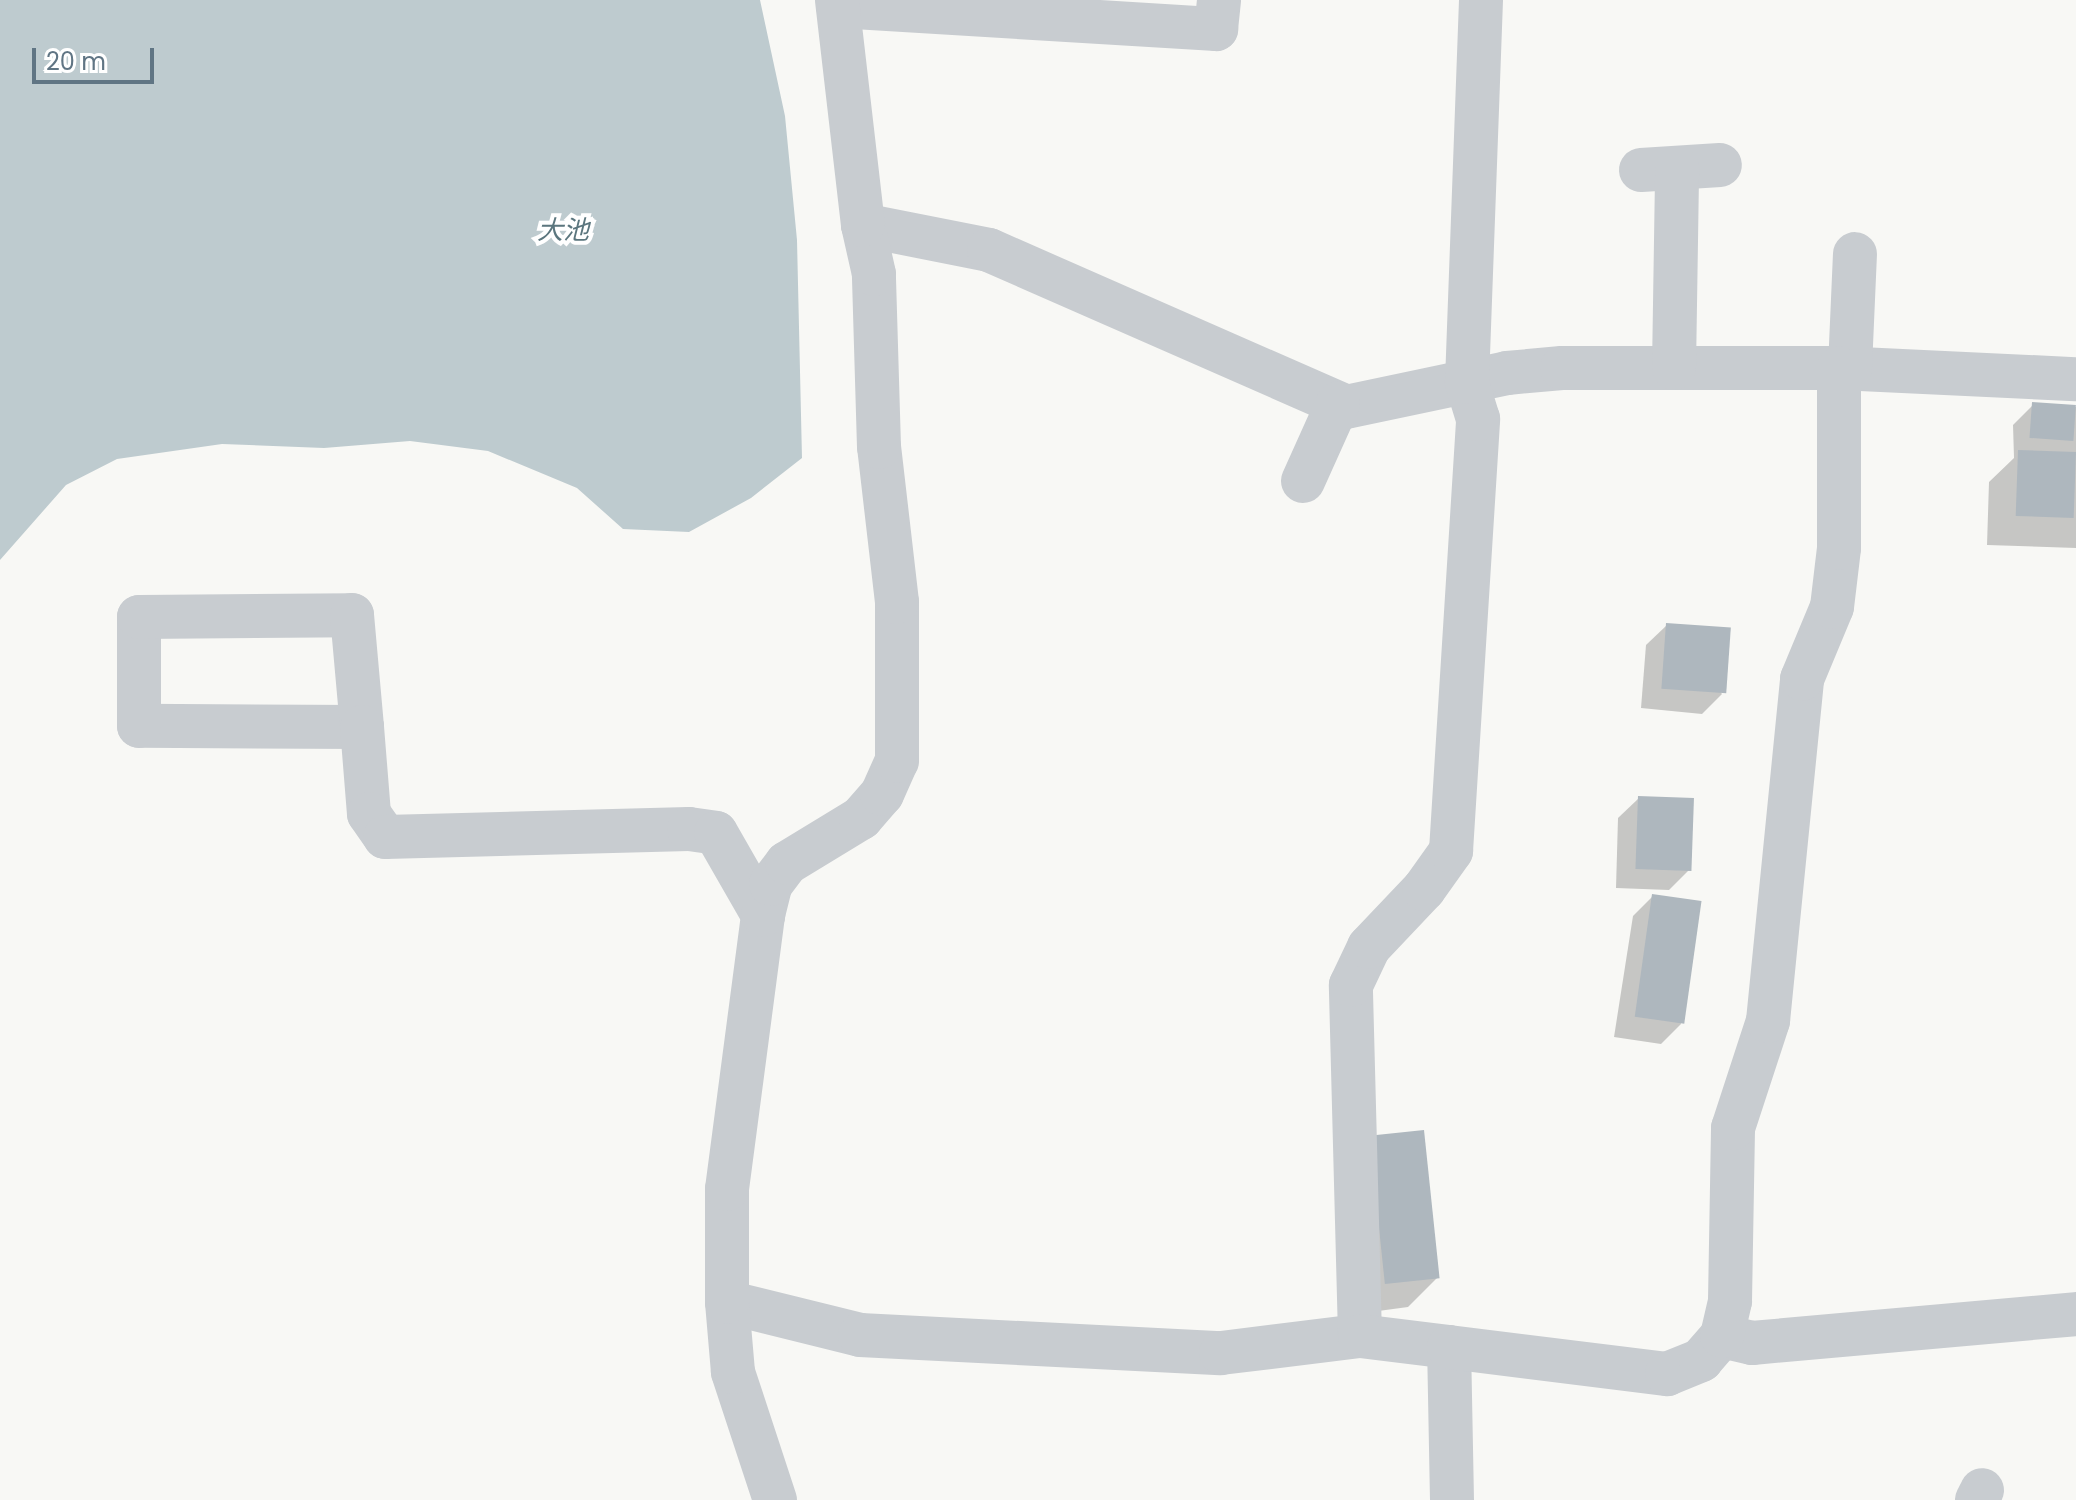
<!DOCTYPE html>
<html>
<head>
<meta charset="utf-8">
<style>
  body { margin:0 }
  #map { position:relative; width:2076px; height:1500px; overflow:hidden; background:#f8f8f5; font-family:Poppins,"Noto Sans JP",sans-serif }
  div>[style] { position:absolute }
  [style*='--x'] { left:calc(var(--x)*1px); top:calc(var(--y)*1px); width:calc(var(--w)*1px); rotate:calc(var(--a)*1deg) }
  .water>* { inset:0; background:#becbcf }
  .shadow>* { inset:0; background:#0003 }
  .building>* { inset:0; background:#aeb7be; transform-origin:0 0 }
  .minor>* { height:44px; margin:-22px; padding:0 22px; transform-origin:22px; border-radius:22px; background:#c8ccd0 }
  span { translate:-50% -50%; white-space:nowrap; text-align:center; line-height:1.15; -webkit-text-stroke:8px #fff; paint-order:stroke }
  .water-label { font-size:26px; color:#5b767e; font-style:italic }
  .scale { position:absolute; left:32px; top:48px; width:122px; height:36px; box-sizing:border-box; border:4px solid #607584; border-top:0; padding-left:10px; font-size:24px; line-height:28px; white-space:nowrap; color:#607584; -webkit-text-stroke:6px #fff; paint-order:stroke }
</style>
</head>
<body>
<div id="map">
  <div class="water">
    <div style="clip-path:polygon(0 0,760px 0,785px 116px,797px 240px,802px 458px,751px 498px,689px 532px,623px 529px,577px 488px,488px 451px,410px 441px,324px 448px,222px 444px,117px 459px,66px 485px,0 560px)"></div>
  </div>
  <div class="shadow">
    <div style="clip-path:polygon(2033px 405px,2076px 407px,2076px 548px,1987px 545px,1989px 482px,2014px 458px,2013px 425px)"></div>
    <div style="clip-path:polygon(1667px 625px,1722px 694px,1702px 714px,1641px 708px,1646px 645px)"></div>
    <div style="clip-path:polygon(1639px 798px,1689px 870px,1669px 890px,1616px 888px,1618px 818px)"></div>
    <div style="clip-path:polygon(1653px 896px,1681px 1024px,1661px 1044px,1614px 1037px,1633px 916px)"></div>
    <div style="clip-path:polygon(1370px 1139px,1438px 1277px,1408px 1307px,1356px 1314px)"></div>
  </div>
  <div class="building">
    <div style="left:2032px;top:402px;width:44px;height:36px;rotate:4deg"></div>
    <div style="left:2018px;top:450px;width:58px;height:66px;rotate:2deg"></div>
    <div style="left:1666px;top:623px;width:65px;height:66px;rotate:4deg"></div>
    <div style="left:1638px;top:796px;width:56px;height:73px;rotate:2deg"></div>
    <div style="left:1652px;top:894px;width:50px;height:124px;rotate:8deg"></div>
    <div style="left:1424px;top:1130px;width:149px;height:55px;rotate:84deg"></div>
  </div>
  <div class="minor">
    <div style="--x:838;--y:6;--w:379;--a:3.5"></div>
    <div style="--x:1216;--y:29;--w:29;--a:-84"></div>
    <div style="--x:1641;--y:170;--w:79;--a:-3.6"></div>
    <div style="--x:863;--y:225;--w:128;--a:11.2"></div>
    <div style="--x:989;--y:250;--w:390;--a:23.7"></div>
    <div style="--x:1346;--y:407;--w:165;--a:-11.9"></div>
    <div style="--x:1507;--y:373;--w:55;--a:-5.2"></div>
    <div style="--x:1562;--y:368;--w:277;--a:0"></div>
    <div style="--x:1839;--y:368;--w:237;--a:2.7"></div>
    <div style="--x:1674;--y:368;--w:200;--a:-89.1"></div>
    <div style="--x:1850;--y:368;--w:114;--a:-87.5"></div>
    <div style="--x:1303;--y:481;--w:85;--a:-65.8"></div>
    <div style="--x:362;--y:727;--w:223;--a:-179.7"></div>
    <div style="--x:139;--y:726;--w:109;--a:-90"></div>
    <div style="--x:139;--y:617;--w:213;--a:-0.5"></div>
    <div style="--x:352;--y:615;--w:112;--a:84.9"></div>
    <div style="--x:362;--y:727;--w:87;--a:85.4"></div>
    <div style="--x:369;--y:814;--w:28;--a:55"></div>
    <div style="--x:385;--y:837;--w:304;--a:-1.5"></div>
    <div style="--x:689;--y:829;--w:27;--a:8"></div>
    <div style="--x:716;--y:833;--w:95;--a:60.2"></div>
    <div style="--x:727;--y:1302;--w:137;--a:13.9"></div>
    <div style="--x:860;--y:1335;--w:361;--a:2.9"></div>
    <div style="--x:1221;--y:1353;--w:140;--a:-7"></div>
    <div style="--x:1360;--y:1336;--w:351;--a:-91.5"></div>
    <div style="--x:1351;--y:985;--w:42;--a:-64.7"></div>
    <div style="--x:1369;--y:947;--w:80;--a:-46.5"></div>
    <div style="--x:1424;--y:889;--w:47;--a:-54.6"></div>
    <div style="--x:1451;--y:851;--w:433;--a:-86.4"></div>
    <div style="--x:1478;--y:419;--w:39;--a:-107"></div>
    <div style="--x:1467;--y:382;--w:382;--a:-87.9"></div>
    <div style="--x:1360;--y:1336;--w:90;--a:7"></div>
    <div style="--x:1722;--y:1336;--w:31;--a:13"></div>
    <div style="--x:1752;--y:1343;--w:325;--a:-5.1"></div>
    <div style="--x:775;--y:1500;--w:135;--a:-108.2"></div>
    <div style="--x:733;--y:1372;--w:70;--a:-94.9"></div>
    <div style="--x:727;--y:1302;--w:113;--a:-90"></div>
    <div style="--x:727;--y:1189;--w:276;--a:-82.5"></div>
    <div style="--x:763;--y:915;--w:32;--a:-76"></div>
    <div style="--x:771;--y:884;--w:26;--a:-53"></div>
    <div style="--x:787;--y:863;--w:87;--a:-31.3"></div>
    <div style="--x:861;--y:818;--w:32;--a:-49"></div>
    <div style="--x:882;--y:794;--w:36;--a:-66"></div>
    <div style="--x:897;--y:761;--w:159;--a:-90"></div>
    <div style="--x:897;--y:602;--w:156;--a:-96.6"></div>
    <div style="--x:879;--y:447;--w:173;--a:-91.7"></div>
    <div style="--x:874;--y:274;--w:50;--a:-102.7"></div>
    <div style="--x:863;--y:225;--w:226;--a:-96.6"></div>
    <div style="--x:1452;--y:1500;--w:153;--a:-91.1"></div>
    <div style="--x:1449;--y:1347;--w:220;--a:7.1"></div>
    <div style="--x:1667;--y:1374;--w:37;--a:-22"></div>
    <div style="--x:1701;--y:1360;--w:32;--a:-49"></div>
    <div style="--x:1722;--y:1336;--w:36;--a:-77"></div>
    <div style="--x:1730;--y:1301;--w:173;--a:-89"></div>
    <div style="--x:1733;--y:1128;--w:113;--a:-71.9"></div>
    <div style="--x:1768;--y:1021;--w:344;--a:-84.3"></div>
    <div style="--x:1802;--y:679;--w:78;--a:-67.4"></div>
    <div style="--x:1832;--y:607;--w:59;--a:-83.2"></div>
    <div style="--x:1839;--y:548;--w:180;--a:-90"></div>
    <div style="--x:1977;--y:1500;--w:11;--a:-63"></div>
  </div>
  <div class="water-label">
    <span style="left:563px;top:231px">大池</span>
  </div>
  <div class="scale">20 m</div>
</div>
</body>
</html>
